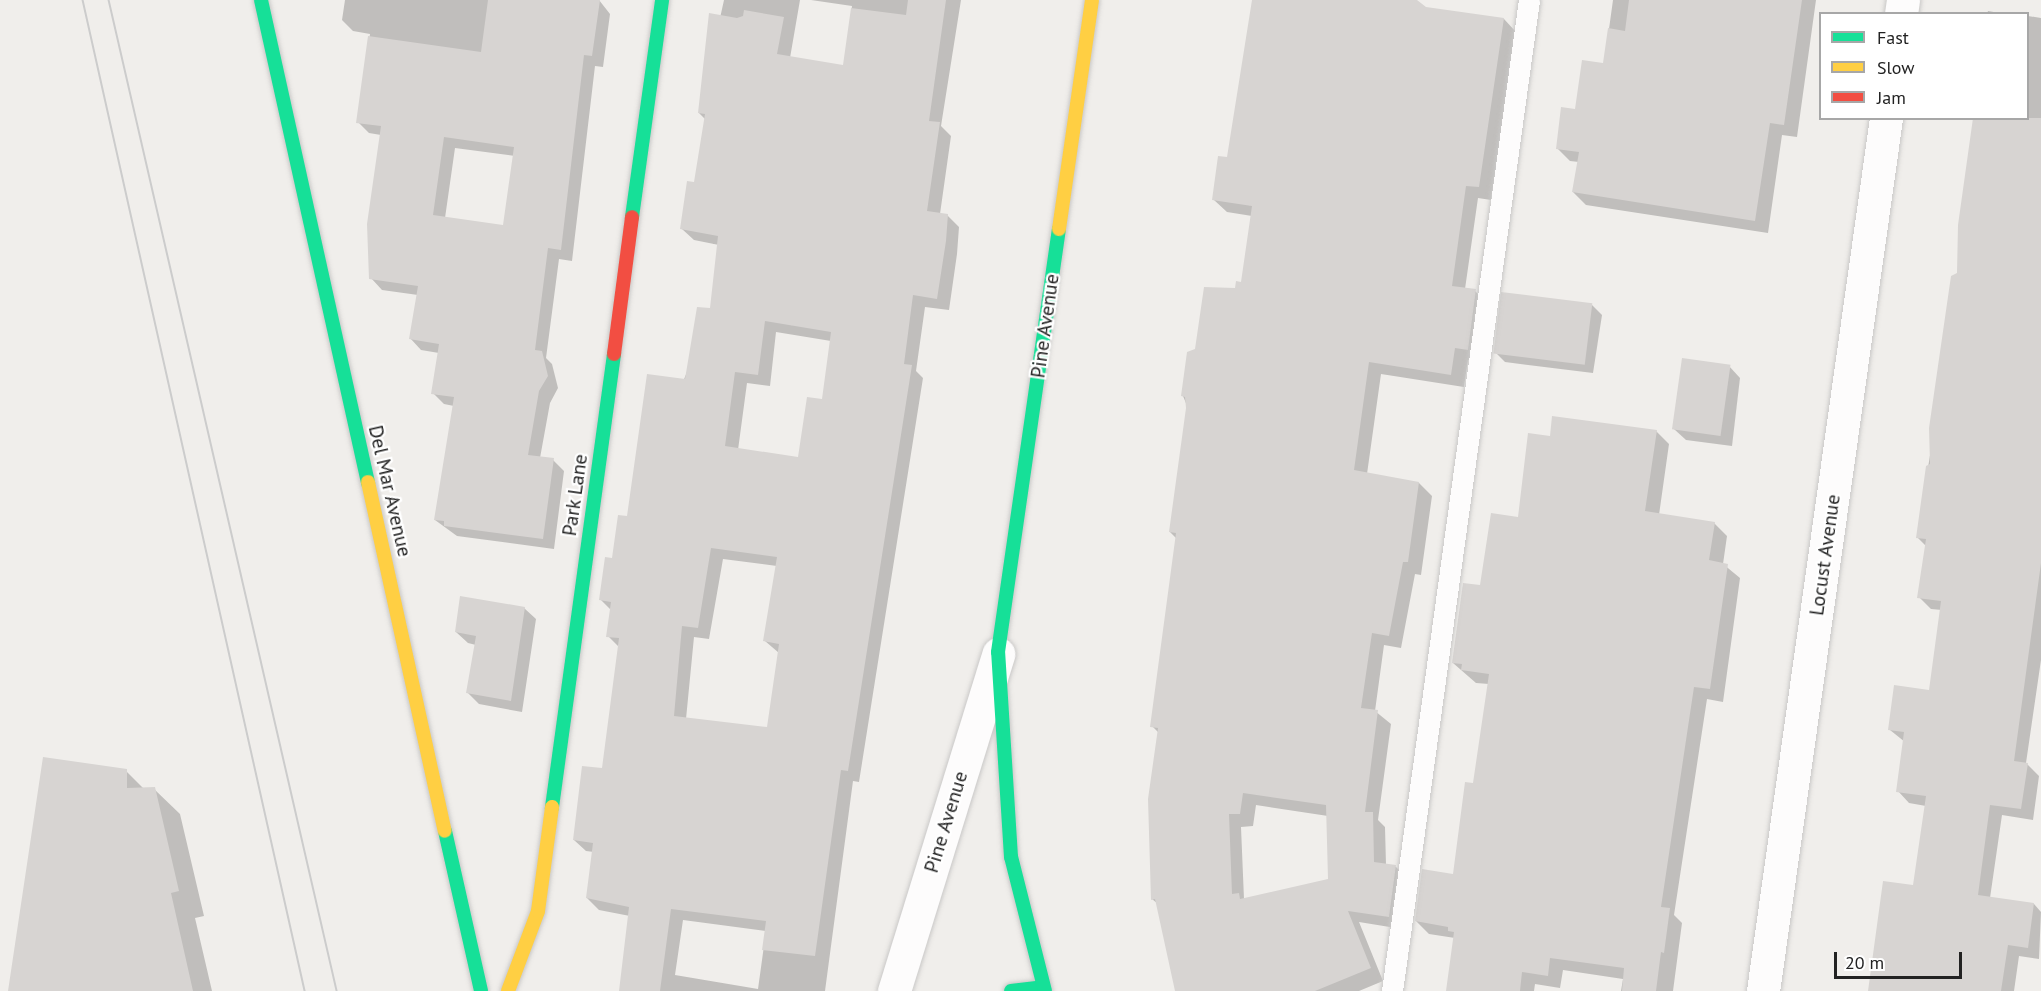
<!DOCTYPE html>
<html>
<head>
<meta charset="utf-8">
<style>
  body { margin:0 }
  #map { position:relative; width:2041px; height:991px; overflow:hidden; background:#f0eeeb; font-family:"PT Sans",sans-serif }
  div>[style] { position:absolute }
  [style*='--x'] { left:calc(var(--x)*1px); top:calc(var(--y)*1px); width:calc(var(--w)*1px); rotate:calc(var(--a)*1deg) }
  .shadow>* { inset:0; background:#0003 }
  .building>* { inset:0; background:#d7d4d2; transform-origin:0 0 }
  .roads { filter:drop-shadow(0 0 2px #c9c8c7) drop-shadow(0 0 2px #c9c8c7) }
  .lane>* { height:21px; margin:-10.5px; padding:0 10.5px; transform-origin:10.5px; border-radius:10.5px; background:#fdfcfc }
  .street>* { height:33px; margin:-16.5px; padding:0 16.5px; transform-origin:16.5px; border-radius:16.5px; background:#fdfcfc }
  .fast>* { height:14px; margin:-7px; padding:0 7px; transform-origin:7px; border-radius:7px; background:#16e098 }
  .slow>* { height:14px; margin:-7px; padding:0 7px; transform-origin:7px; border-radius:7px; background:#ffcf43 }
  .jam>* { height:14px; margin:-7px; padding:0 7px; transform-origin:7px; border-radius:7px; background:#f24e42 }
  .tram>* { height:1.5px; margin:-0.75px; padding:0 0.75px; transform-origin:0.75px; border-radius:0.75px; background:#ccc }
  span { translate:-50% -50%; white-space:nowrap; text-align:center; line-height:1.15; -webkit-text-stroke:4.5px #fff; paint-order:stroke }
  .street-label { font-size:20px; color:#222 }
  .legend { position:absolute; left:1819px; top:12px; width:210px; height:108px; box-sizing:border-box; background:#fff; border:2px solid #a7a7a7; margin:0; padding:8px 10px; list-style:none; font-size:18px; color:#222 }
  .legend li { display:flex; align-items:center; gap:12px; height:30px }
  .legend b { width:30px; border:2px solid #a7a7a7 }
  .scale { position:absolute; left:1834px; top:952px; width:128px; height:27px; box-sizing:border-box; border:3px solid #222; border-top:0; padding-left:8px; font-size:18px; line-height:21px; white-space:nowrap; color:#222; -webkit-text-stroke:4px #fff; paint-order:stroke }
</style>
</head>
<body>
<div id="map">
  <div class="shadow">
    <div style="clip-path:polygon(evenodd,345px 0,599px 0,610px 14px,603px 67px,595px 66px,572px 261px,559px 259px,546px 358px,552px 364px,558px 388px,550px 403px,540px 458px,553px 460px,564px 471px,554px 549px,457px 536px,435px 520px,454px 406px,444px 404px,433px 393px,439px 353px,421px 350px,410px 338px,418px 295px,382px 290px,371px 278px,381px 135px,369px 133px,358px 122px,370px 34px,353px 31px,342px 20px,345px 0,455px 148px,515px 156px,505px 227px,445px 218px,455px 148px)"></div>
    <div style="clip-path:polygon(evenodd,724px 0,800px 0,790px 58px,844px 67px,852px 6px,811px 0,961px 0,941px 126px,951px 136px,940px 214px,947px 215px,959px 227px,957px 254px,949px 310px,925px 307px,916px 371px,923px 378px,859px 782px,853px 781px,825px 991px,620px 991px,630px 916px,599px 910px,587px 898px,594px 852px,586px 851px,574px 840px,604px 770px,619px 647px,608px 636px,612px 611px,601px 600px,628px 518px,712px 310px,719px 245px,694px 240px,682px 229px,695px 183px,705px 119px,699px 113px,724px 0,776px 332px,831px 341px,823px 401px,799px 458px,738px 450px,747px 383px,770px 386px,776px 332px,724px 0,723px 559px,777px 566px,765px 641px,779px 653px,768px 729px,686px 719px,694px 637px,709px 639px,723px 559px,724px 0,683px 920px,766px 931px,758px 989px,675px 975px,683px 920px)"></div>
    <div style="clip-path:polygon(evenodd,1255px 0,1414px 0,1425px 8px,1504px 19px,1516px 32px,1491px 200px,1478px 198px,1465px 289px,1475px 291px,1488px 304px,1480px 362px,1468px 360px,1464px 387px,1381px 374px,1367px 474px,1419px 483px,1432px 496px,1421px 575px,1415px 574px,1401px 648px,1384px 645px,1375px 711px,1391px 724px,1378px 820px,1385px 827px,1386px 865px,1396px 867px,1409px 880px,1402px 929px,1359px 922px,1383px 981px,1359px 991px,1183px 991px,1158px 904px,1152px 899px,1159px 733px,1152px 726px,1177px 539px,1170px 532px,1188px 408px,1183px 396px,1196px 350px,1243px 283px,1252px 216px,1227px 212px,1214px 200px,1229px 159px,1255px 0,1256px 805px,1328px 816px,1330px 880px,1244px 899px,1241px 827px,1253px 826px,1256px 805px)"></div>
    <div style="clip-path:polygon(1613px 0,1816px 0,1797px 137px,1782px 135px,1768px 233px,1586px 205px,1573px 192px,1579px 162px,1570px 161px,1557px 148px,1604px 65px)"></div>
    <div style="clip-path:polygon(1988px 11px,2005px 14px,1987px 14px)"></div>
    <div style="clip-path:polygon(2028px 16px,2041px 18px,2041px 660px,2026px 763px,2039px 776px,2033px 820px,2002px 815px,1990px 898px,2034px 904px,2041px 912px,2039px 959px,2019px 956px,2014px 991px,1869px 991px,1915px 887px,1926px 806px,1909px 803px,1898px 791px,1905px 742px,1890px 730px,1930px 692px,1942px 610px,1931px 609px,1919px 597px,1926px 546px,1917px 537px,1959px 273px,2028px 118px)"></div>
    <div style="clip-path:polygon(1591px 304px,1602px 315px,1593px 373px,1505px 362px,1495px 352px)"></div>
    <div style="clip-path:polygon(1729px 366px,1740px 378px,1732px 446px,1686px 440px,1674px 429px)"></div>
    <div style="clip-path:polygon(1656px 431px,1669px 444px,1659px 515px,1714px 523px,1727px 536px,1723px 564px,1740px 578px,1723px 702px,1707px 699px,1674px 915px,1682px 923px,1673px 991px,1621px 991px,1623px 979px,1563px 970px,1560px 988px,1535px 984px,1534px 991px,1447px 991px,1455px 938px,1429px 934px,1416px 921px,1454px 876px,1474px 785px,1489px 684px,1476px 683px,1453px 663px,1481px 587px,1519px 519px,1551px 437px)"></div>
    <div style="clip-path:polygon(524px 608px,536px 619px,522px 712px,479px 704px,468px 693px,476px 645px,468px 643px,456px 632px)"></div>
    <div style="clip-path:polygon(126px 771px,144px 789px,154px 789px,180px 814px,204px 916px,195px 918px,212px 991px,9px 991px)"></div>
  </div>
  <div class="building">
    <div style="clip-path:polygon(evenodd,488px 0,600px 0,592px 56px,584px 55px,561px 250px,548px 248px,535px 350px,542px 351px,548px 376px,539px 391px,528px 455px,554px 458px,543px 539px,444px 526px,444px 521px,434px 520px,454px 397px,431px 394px,439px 344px,409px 339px,418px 286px,369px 279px,367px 224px,381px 126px,356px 123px,368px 36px,481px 52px,488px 0,444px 137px,514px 147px,503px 225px,433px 215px,444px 137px)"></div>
    <div style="clip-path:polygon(evenodd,908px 0,946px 0,929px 121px,940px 122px,927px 211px,948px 214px,946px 241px,937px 299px,913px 295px,904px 364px,912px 365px,848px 771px,841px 770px,815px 956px,762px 950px,766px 921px,671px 909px,660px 991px,619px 991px,629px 907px,586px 898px,593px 843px,573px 840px,582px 766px,602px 768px,619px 638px,606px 637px,611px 602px,599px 600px,605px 557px,612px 558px,618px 515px,627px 516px,647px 374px,685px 379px,697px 307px,710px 308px,718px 236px,680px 229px,687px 181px,694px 182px,705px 114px,698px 113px,709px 13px,737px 18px,743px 16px,744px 10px,784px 17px,777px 54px,843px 65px,851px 8px,906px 15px,908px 0,765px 321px,831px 332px,822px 399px,807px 397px,798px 457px,725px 446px,735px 372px,758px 375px,765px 321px,908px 0,711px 548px,777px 557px,763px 641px,779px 644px,767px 727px,674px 716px,682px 626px,698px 628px,711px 548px)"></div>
    <div style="clip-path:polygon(evenodd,1252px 0,1417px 0,1426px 7px,1504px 18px,1479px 187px,1466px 186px,1452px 286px,1476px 289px,1468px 350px,1455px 348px,1451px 375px,1369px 362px,1354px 470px,1419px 482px,1408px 562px,1403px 562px,1389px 636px,1372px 633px,1361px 708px,1378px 710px,1365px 812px,1373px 812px,1374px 862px,1396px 865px,1389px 917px,1348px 911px,1371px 968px,1315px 991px,1175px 991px,1155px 899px,1151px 900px,1148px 799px,1158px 728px,1150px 727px,1176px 533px,1169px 532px,1186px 408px,1185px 397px,1181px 396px,1187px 352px,1195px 349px,1204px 287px,1235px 288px,1236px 281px,1241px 282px,1252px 206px,1212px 200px,1218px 156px,1227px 157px,1252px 0,1243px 793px,1326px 805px,1328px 879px,1240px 899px,1239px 893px,1232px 894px,1229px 814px,1240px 814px,1243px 793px)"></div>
    <div style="clip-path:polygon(1629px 0,1802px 0,1784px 125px,1770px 123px,1755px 221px,1572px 192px,1579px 152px,1556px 149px,1561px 107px,1575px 109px,1582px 60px,1603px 63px,1608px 28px,1625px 31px)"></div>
    <div style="clip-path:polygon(1973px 118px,2041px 118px,2041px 563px,2014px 761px,2028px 763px,2021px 809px,1990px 805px,1978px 895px,2034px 903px,2028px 948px,2008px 945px,2001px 991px,1868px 991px,1883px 881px,1913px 885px,1926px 796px,1896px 792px,1904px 732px,1888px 730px,1894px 685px,1929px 690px,1941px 601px,1917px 598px,1926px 539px,1916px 538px,1926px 466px,1930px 464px,1929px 428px,1951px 276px,1957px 273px,1958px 225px)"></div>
    <div style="left:1501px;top:292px;width:92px;height:62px;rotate:7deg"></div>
    <div style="left:1682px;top:358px;width:49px;height:72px;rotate:8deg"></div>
    <div style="clip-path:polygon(1552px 416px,1657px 430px,1645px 511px,1715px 522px,1709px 560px,1728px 564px,1710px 689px,1694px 687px,1661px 907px,1670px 908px,1664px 953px,1661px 952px,1656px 991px,1622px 991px,1624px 968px,1550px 958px,1548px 976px,1522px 972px,1520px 991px,1446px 991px,1454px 932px,1448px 931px,1448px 927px,1415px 921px,1422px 869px,1453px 874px,1465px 782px,1473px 783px,1489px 674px,1461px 670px,1462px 664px,1452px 663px,1463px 583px,1480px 585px,1491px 513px,1518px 517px,1528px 433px,1550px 436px)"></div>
    <div style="clip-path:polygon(460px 596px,525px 607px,511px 701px,466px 693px,476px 636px,455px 632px)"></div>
    <div style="clip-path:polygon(43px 757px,127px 769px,127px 788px,155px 787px,179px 891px,171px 893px,193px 991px,8px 991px)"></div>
  </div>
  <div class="roads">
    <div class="lane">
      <div style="--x:1392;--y:991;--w:1000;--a:-82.13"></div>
    </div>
    <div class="street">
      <div style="--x:1901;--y:14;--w:14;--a:-82"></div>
      <div style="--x:894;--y:991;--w:353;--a:-72.8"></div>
      <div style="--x:1763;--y:991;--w:882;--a:-81.98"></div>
    </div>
    <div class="fast">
      <div style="--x:261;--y:0;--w:494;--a:77.5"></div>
      <div style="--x:632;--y:217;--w:219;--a:-82.1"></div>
      <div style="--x:552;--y:807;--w:457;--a:-82.2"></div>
      <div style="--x:445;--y:831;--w:164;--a:77.3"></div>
      <div style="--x:1011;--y:991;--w:32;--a:-7"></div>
      <div style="--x:1045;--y:991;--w:138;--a:-104.2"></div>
      <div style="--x:1011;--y:857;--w:205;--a:-93.6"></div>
      <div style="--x:998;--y:652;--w:427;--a:-81.8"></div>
    </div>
    <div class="slow">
      <div style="--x:1059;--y:229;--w:231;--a:-81.8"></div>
      <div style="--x:368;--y:482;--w:357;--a:77.6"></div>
      <div style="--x:508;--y:991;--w:85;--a:-69.4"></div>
      <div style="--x:538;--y:911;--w:105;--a:-82.3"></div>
    </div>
    <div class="jam">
      <div style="--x:614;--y:354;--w:138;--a:-82.5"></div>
    </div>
  </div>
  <div class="tram">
    <div style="--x:83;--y:0;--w:1016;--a:77.37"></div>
    <div style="--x:109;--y:0;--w:1017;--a:77.04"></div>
  </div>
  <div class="street-label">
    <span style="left:1045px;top:326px;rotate:-82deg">Pine Avenue</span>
    <span style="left:390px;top:491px;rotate:77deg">Del Mar Avenue</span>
    <span style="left:575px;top:495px;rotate:-82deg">Park Lane</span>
    <span style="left:1825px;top:555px;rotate:-82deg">Locust Avenue</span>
    <span style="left:946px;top:822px;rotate:-73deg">Pine Avenue</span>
  </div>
  <ul class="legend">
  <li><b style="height:8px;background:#16e098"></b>Fast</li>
  <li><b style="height:8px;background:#ffcf43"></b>Slow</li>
  <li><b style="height:8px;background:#f24e42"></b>Jam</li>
  </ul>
  <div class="scale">20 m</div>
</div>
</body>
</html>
